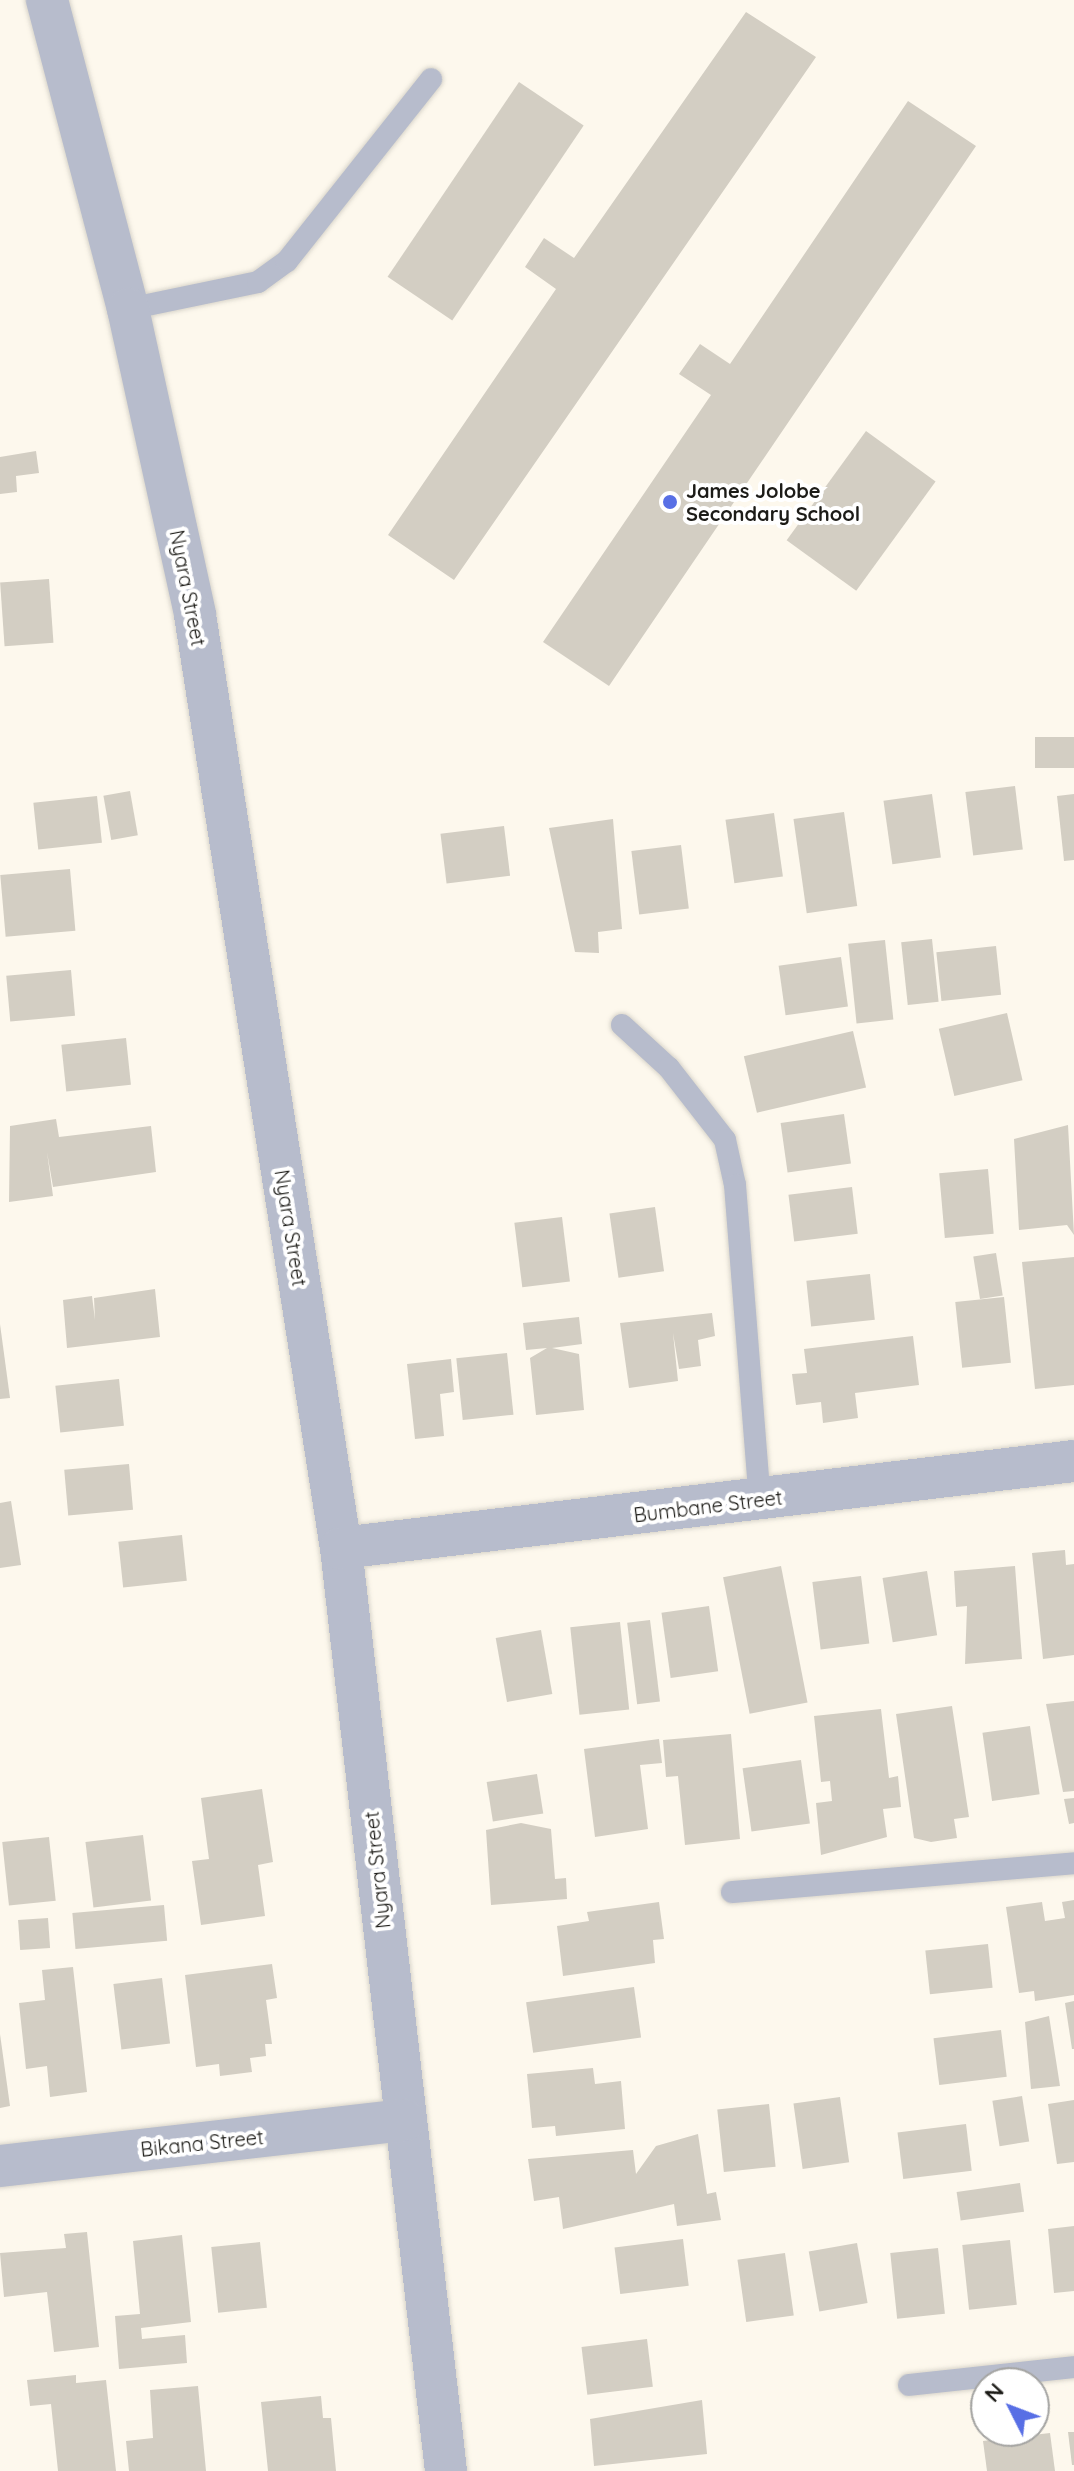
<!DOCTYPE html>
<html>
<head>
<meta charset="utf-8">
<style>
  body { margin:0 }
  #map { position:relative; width:1074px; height:2471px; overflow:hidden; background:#fdf8ed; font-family:Quicksand,sans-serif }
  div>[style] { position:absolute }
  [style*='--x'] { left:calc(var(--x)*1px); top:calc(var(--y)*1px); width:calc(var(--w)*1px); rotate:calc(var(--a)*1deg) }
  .building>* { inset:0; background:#d3cec3; transform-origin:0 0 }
  .roads { filter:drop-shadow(0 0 2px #d9d5cb) drop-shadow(0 0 2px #d9d5cb) }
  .lane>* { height:22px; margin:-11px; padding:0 11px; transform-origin:11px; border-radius:11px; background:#b7bccc }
  .street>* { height:42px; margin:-21px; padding:0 21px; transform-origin:21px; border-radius:21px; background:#b7bccc }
  .dots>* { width:22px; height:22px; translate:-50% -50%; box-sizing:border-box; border:4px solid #fff; border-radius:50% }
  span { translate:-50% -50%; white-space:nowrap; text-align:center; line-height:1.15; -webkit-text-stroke:8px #fff; paint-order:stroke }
  .poi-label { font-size:20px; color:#1c1b17; font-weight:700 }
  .left { translate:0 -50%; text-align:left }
  .street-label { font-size:20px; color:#1c1b17 }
  .north { position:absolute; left:970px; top:2367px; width:80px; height:80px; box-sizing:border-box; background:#fff; border:2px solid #a4a4a2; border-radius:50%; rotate:312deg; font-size:22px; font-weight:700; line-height:32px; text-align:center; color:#1c1b17 }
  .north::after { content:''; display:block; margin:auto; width:28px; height:36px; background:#586fe5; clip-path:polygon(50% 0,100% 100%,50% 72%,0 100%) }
</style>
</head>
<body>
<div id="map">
  <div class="building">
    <div style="clip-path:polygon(746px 12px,816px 57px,454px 580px,388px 535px,556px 289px,525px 267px,544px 238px,574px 258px)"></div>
    <div style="left:519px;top:82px;width:78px;height:235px;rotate:34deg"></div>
    <div style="clip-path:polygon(908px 101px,976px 146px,609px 686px,543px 642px,711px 395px,679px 374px,700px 344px,730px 364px)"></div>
    <div style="left:866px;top:431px;width:86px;height:135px;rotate:36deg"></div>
    <div style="clip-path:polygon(36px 451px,39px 473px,16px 476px,17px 492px,0 494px,0 457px)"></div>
    <div style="left:49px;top:579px;width:64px;height:49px;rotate:86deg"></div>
    <div style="left:1074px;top:737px;width:31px;height:39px;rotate:90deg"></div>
    <div style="left:1015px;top:786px;width:64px;height:50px;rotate:83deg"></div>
    <div style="left:130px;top:791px;width:45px;height:27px;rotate:80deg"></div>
    <div style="left:932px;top:794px;width:64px;height:49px;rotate:82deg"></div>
    <div style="clip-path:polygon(1074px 794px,1074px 860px,1064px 861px,1057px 796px)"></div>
    <div style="left:97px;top:796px;width:47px;height:64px;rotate:84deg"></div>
    <div style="left:844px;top:812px;width:95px;height:51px;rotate:82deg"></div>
    <div style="left:774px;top:813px;width:64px;height:49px;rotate:82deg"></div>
    <div style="clip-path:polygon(613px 819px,622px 929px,598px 932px,599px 953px,575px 952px,549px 828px)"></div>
    <div style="left:504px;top:826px;width:50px;height:64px;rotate:83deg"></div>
    <div style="left:681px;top:845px;width:64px;height:50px;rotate:83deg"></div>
    <div style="left:70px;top:869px;width:62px;height:70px;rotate:85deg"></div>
    <div style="left:932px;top:939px;width:63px;height:31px;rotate:84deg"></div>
    <div style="left:885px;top:940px;width:80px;height:37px;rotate:84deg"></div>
    <div style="left:996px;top:946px;width:49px;height:60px;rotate:84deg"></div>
    <div style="left:841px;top:957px;width:50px;height:63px;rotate:82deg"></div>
    <div style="left:71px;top:970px;width:46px;height:65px;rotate:85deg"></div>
    <div style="left:1007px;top:1013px;width:69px;height:70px;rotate:77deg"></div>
    <div style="left:853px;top:1031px;width:58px;height:112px;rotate:77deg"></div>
    <div style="left:126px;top:1038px;width:47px;height:65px;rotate:84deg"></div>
    <div style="left:844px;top:1114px;width:50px;height:64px;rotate:82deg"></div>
    <div style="clip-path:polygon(56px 1119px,59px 1137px,151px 1126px,156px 1172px,53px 1187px,47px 1152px,53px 1196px,9px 1202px,10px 1126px)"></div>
    <div style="clip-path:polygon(1068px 1125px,1074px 1235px,1067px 1225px,1019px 1230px,1014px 1139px)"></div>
    <div style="left:988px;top:1169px;width:65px;height:49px;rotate:85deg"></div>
    <div style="left:852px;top:1187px;width:47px;height:64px;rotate:83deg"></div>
    <div style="left:655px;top:1207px;width:65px;height:46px;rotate:82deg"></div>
    <div style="left:562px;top:1217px;width:65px;height:48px;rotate:83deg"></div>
    <div style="left:996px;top:1253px;width:43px;height:23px;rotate:81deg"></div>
    <div style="clip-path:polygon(1074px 1257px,1074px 1385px,1035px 1389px,1022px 1262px)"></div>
    <div style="left:870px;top:1274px;width:46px;height:64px;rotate:84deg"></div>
    <div style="clip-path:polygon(155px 1289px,160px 1337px,67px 1348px,63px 1300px,92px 1296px,95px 1320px,94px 1298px)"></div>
    <div style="left:1004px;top:1297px;width:66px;height:49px;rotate:84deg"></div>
    <div style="clip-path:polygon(712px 1313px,715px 1336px,698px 1340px,701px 1366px,679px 1369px,673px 1333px,678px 1381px,629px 1388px,620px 1323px)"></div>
    <div style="clip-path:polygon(579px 1317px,582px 1344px,552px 1348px,579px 1354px,584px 1410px,536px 1415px,530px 1358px,547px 1348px,526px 1350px,523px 1323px)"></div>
    <div style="clip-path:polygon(0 1324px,10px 1398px,0 1399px)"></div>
    <div style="clip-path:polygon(913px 1336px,919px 1385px,855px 1393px,858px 1418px,823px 1423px,821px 1402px,796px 1405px,792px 1374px,807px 1373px,804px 1349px)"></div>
    <div style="left:507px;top:1353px;width:62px;height:51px;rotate:84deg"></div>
    <div style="clip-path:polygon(451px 1359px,454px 1392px,440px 1394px,444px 1436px,415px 1439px,407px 1364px)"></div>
    <div style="left:119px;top:1379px;width:47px;height:64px;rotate:84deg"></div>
    <div style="left:129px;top:1464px;width:46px;height:65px;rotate:85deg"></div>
    <div style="clip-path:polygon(11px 1501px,21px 1565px,0 1568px,0 1503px)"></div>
    <div style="left:182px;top:1535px;width:46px;height:64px;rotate:84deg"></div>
    <div style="clip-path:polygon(1065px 1550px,1066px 1565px,1074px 1564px,1074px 1655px,1043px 1659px,1032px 1553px)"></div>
    <div style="left:781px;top:1566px;width:139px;height:59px;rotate:79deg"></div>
    <div style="clip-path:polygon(1015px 1566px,1022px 1659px,965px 1664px,967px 1606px,956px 1607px,954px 1571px)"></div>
    <div style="left:927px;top:1571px;width:65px;height:45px;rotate:81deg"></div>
    <div style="left:861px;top:1576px;width:68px;height:49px;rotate:83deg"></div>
    <div style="left:709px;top:1606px;width:66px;height:48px;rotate:82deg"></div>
    <div style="left:650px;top:1620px;width:82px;height:23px;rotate:83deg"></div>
    <div style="left:620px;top:1622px;width:88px;height:50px;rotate:84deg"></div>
    <div style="left:541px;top:1630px;width:65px;height:46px;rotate:80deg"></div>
    <div style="clip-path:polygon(1074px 1701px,1074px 1791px,1063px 1792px,1046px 1704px)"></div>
    <div style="clip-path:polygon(952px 1706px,969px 1817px,954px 1819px,957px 1838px,931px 1842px,914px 1838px,896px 1714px)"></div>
    <div style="clip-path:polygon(881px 1709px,889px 1778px,898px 1776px,901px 1807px,883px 1809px,887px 1837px,821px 1855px,816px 1803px,832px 1801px,830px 1781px,821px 1782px,814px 1716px)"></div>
    <div style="left:1030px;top:1726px;width:69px;height:48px;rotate:82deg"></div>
    <div style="clip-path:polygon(731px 1734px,740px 1839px,685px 1845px,678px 1776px,666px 1777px,663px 1740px)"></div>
    <div style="clip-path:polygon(659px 1739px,662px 1763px,640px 1765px,648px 1829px,595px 1837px,584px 1749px)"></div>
    <div style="left:801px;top:1760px;width:64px;height:59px;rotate:82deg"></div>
    <div style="left:537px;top:1774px;width:40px;height:51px;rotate:81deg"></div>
    <div style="clip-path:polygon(262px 1789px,273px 1862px,258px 1865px,265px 1916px,201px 1925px,192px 1861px,209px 1859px,201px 1798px)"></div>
    <div style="clip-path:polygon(1074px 1798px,1074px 1823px,1069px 1824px,1064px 1799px)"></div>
    <div style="clip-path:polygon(521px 1823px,551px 1829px,555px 1879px,566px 1878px,567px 1899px,491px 1905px,486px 1830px)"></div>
    <div style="left:143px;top:1835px;width:66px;height:58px;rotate:83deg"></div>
    <div style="left:49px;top:1837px;width:64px;height:47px;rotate:84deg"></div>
    <div style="clip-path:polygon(1074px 1900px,1074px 1995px,1035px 2001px,1034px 1991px,1019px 1993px,1006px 1907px,1042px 1902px,1045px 1921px,1065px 1918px,1062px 1902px)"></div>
    <div style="clip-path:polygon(659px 1902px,664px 1939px,653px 1940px,655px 1963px,563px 1976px,557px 1926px,589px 1921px,587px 1912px)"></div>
    <div style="left:164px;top:1905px;width:36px;height:92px;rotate:85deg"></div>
    <div style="left:48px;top:1918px;width:30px;height:30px;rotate:86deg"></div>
    <div style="left:988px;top:1944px;width:44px;height:63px;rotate:84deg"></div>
    <div style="clip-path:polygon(272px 1964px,277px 1998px,266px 2000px,272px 2044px,265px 2044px,266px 2056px,250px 2058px,252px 2072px,220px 2076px,219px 2064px,196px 2067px,185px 1975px)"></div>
    <div style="clip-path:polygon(73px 1967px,87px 2092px,50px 2097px,47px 2066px,26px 2069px,19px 2003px,45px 2000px,42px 1970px)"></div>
    <div style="left:162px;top:1978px;width:66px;height:49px;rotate:83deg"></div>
    <div style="left:634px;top:1987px;width:51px;height:109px;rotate:82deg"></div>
    <div style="clip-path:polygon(1074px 2001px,1074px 2049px,1072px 2049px,1065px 2003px)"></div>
    <div style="clip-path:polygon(1049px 2016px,1060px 2086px,1031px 2089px,1025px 2022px)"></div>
    <div style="left:1001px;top:2030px;width:47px;height:68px;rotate:83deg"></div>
    <div style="clip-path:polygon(0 2034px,10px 2106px,0 2108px)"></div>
    <div style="clip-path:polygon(593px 2068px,595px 2084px,621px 2081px,625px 2129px,556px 2136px,555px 2126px,532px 2128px,527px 2074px)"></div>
    <div style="left:1022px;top:2096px;width:46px;height:30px;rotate:81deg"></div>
    <div style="left:840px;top:2097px;width:66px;height:47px;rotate:82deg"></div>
    <div style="clip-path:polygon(1074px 2100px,1074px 2162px,1057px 2164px,1048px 2104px)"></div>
    <div style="left:769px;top:2104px;width:63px;height:52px;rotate:84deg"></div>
    <div style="left:966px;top:2124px;width:47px;height:69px;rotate:83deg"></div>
    <div style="clip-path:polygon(698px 2134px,707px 2194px,716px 2192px,721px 2220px,677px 2226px,674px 2204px,563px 2229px,559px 2197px,534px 2201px,528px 2159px,633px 2150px,636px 2174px,656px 2146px)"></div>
    <div style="left:1020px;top:2183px;width:29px;height:64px;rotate:82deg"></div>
    <div style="clip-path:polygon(1074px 2226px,1074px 2291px,1054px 2293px,1048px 2229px)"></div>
    <div style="clip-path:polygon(87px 2232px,99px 2347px,54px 2352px,47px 2292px,4px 2297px,0 2253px,66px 2248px,64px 2234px)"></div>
    <div style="clip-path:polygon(182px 2235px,191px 2322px,141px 2328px,142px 2339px,185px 2335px,187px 2363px,119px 2369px,115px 2316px,140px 2314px,133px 2241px)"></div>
    <div style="left:683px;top:2239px;width:47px;height:69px;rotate:83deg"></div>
    <div style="left:1010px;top:2240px;width:65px;height:48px;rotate:84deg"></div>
    <div style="left:260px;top:2242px;width:66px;height:49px;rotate:84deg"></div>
    <div style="left:857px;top:2243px;width:61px;height:49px;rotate:80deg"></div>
    <div style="left:938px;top:2248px;width:66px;height:48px;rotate:84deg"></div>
    <div style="left:785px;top:2253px;width:63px;height:48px;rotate:82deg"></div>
    <div style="left:647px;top:2339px;width:48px;height:66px;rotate:83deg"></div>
    <div style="clip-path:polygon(76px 2375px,76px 2383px,106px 2380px,116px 2471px,58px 2471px,51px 2404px,30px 2406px,27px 2380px)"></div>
    <div style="clip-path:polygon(198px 2386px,206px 2471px,129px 2471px,126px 2441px,153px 2438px,150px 2390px)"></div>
    <div style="clip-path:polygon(321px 2396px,323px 2418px,331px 2418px,336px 2471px,268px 2471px,261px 2402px)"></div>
    <div style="clip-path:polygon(702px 2400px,707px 2454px,594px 2466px,590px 2419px)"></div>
    <div style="clip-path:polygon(1068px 2432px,1074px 2432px,1074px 2465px,1072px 2465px)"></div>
    <div style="clip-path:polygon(1050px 2433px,1055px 2471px,987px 2471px,983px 2441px)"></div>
  </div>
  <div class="roads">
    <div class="lane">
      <div style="--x:128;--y:309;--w:133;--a:-11.7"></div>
      <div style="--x:258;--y:282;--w:36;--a:-36"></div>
      <div style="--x:287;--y:261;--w:232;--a:-51.6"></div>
      <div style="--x:622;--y:1025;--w:64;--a:42.5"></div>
      <div style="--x:669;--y:1068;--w:91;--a:52.1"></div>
      <div style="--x:725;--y:1140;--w:46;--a:77.5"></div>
      <div style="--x:735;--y:1185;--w:316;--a:85.5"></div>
      <div style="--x:732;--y:1892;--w:343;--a:-4.8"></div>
      <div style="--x:909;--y:2385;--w:166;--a:-6.2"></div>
    </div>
    <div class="street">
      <div style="--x:47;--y:0;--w:319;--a:75.3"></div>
      <div style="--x:128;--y:309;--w:313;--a:77.6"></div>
      <div style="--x:195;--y:615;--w:944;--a:81.11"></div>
      <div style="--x:341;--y:1548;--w:929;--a:83.51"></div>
      <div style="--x:341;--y:1548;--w:738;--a:-6.77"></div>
      <div style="--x:0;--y:2166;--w:407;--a:-6.5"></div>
    </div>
  </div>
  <div class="dots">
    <div style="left:670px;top:502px;background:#586fe5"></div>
  </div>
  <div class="poi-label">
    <span class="left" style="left:686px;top:502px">James Jolobe<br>Secondary School</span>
  </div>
  <div class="street-label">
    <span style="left:188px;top:588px;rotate:79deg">Nyara Street</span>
    <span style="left:291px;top:1228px;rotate:81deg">Nyara Street</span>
    <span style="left:708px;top:1506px;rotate:-7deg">Bumbane Street</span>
    <span style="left:377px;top:1870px;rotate:-96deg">Nyara Street</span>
    <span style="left:202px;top:2143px;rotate:-6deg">Bikana Street</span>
  </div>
  <div class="north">N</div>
</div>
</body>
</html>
